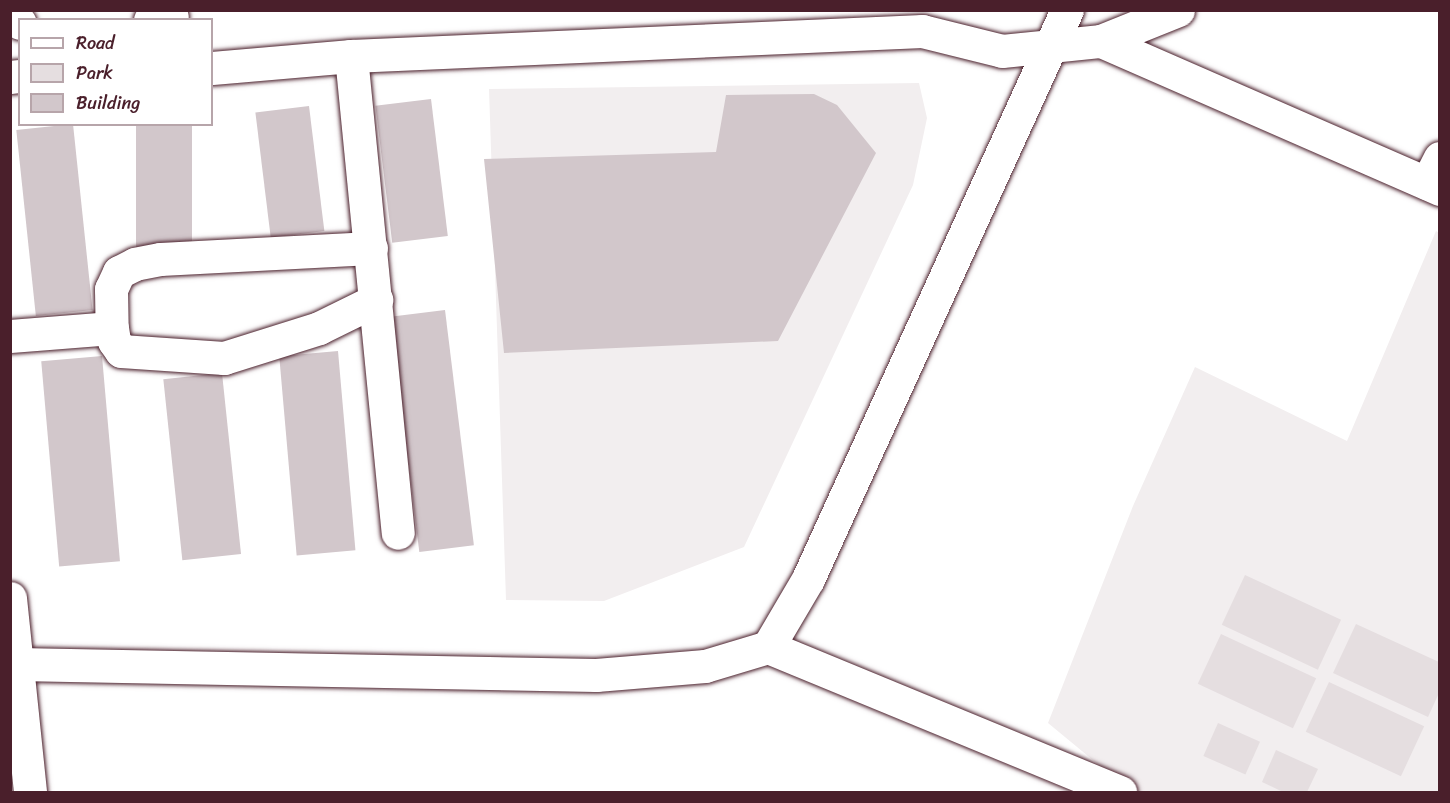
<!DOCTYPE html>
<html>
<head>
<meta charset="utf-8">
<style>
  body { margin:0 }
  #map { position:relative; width:1450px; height:803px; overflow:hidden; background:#fff; font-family:Sriracha,sans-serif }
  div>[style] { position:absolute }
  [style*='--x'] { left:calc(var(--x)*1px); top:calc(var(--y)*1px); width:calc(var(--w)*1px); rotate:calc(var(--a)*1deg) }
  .built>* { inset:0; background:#f2eeef }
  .green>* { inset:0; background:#e5dee0; transform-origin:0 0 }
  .building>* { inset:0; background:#d2c7cb; transform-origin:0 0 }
  .roads { filter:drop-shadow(0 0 2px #4a1f2b) drop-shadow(0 0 2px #4a1f2b) }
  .minor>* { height:33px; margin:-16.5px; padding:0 16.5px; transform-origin:16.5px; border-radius:16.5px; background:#fff }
  .major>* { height:33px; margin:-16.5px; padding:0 16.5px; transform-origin:16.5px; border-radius:16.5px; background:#fff }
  span { translate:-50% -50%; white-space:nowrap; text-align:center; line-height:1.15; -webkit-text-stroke:6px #fff; paint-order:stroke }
  .frame { position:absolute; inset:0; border:12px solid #4a1f2b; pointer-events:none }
  .legend { position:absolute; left:18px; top:18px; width:195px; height:108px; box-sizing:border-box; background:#fff; border:2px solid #b7a5aa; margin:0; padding:8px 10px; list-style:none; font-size:18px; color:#4a1f2b }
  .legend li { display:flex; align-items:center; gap:12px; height:30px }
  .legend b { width:30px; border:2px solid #b7a5aa }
</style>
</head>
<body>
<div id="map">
  <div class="built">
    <div style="clip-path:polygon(919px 83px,927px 118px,913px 185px,744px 547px,604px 601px,506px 600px,489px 89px)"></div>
    <div style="clip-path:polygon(1436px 231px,1439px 233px,1439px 792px,1138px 792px,1128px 789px,1048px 723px,1133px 506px,1195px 367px,1347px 441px)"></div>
  </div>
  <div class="green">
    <div style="left:1245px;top:575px;width:106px;height:55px;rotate:25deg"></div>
    <div style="clip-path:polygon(1356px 624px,1439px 662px,1439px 693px,1428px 717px,1333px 673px)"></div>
    <div style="left:1221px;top:634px;width:105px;height:55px;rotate:25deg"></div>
    <div style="left:1329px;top:682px;width:105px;height:55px;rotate:25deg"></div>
    <div style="left:1218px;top:723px;width:46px;height:36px;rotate:24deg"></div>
    <div style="clip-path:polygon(1276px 750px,1318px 769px,1307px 792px,1283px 792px,1262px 782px)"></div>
  </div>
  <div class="building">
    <div style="clip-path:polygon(814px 94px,837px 105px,876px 153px,778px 341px,504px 353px,484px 159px,716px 152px,726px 95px)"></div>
    <div style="left:431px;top:99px;width:138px;height:56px;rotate:83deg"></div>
    <div style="left:309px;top:106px;width:126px;height:54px;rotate:83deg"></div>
    <div style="left:73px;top:124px;width:187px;height:57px;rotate:84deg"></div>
    <div style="left:136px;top:124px;width:56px;height:127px"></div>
    <div style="left:445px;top:310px;width:237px;height:55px;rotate:83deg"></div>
    <div style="left:338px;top:351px;width:200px;height:59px;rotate:85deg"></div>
    <div style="left:102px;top:356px;width:206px;height:61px;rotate:85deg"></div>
    <div style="left:222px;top:373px;width:182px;height:59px;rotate:84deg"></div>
  </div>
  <div class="roads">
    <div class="minor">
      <div style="--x:10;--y:16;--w:12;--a:35"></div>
      <div style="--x:150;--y:20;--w:22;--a:-8"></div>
      <div style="--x:1101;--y:41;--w:83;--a:-21.9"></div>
      <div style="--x:351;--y:56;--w:479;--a:84.4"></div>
      <div style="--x:212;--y:68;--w:140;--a:-4.9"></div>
      <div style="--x:351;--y:56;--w:572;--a:-2.51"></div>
      <div style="--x:922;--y:31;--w:82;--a:14"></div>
      <div style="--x:1002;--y:51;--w:100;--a:-5.8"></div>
      <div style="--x:1101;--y:41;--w:370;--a:23.6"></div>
      <div style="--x:10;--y:77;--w:10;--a:-6"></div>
      <div style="--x:1427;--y:183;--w:28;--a:-63"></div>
      <div style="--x:371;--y:248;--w:211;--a:177"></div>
      <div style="--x:160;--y:259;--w:25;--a:169"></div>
      <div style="--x:135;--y:264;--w:18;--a:153"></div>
      <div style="--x:119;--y:272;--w:19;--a:115"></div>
      <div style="--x:111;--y:289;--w:39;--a:89"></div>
      <div style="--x:112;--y:328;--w:13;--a:81"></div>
      <div style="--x:114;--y:341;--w:12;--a:55"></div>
      <div style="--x:121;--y:351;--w:103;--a:3.9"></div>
      <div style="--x:224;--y:358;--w:100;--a:-17.5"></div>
      <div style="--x:319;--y:328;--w:64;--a:-26.2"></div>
      <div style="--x:10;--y:336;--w:102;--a:-4.5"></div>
      <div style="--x:10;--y:598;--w:195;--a:84.1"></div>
      <div style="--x:768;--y:647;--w:381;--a:22.4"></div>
      <div style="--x:17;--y:664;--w:579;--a:1.09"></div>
      <div style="--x:596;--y:675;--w:109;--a:-4.7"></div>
      <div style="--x:705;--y:666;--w:66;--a:-16.8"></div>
      <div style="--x:768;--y:647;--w:79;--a:-59.5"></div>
      <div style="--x:808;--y:579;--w:625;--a:-65.53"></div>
    </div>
    <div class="major">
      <div style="--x:10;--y:666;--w:7;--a:-16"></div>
    </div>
  </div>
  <div class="frame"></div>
  <ul class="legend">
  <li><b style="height:8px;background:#fff"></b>Road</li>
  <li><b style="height:16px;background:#e5dee0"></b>Park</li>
  <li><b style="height:16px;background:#d2c7cb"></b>Building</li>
  </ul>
</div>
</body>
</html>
